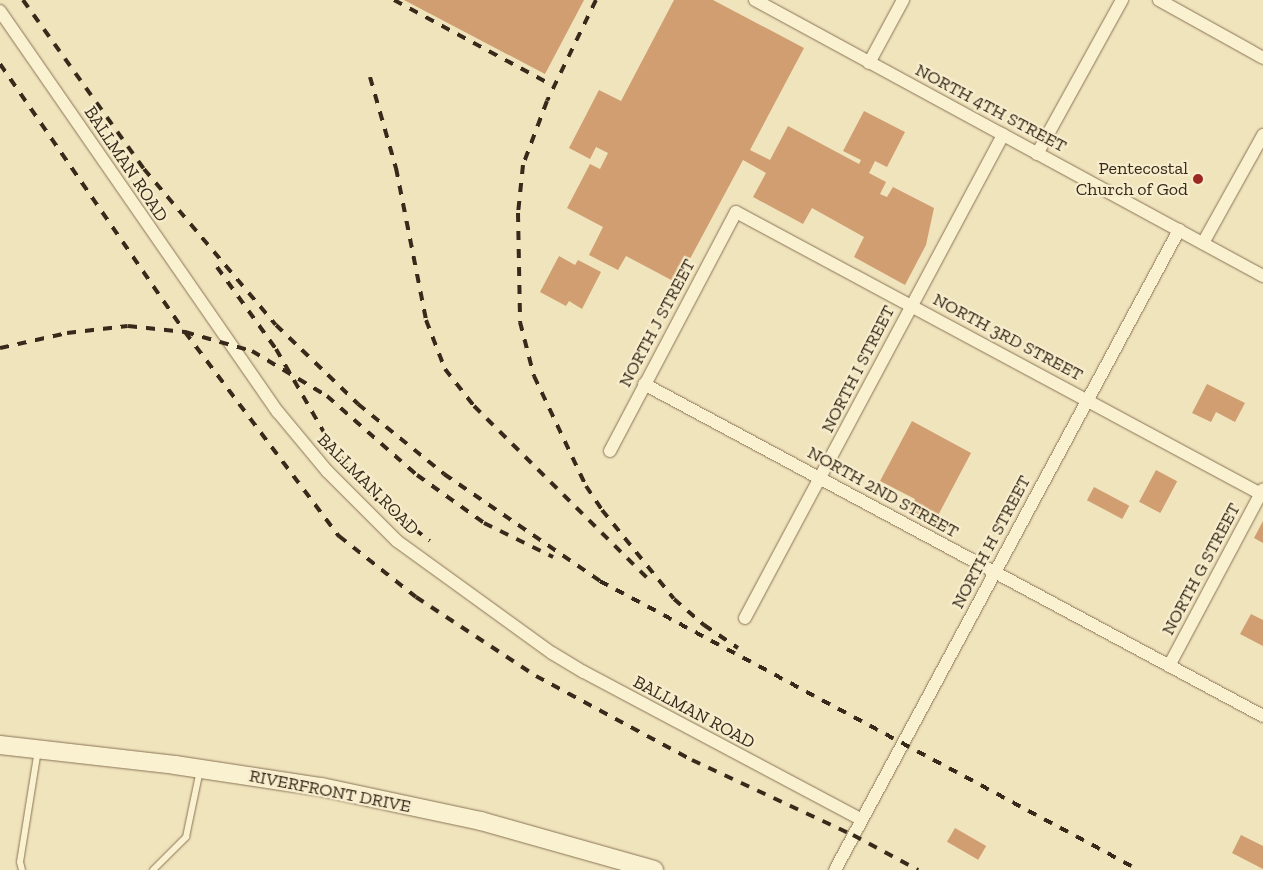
<!DOCTYPE html>
<html>
<head>
<meta charset="utf-8">
<style>
  body { margin:0 }
  #map { position:relative; width:1263px; height:870px; overflow:hidden; background:#f0e4bd; font-family:"Zilla Slab",serif }
  div>[style] { position:absolute }
  [style*='--x'] { left:calc(var(--x)*1px); top:calc(var(--y)*1px); width:calc(var(--w)*1px); rotate:calc(var(--a)*1deg) }
  .building>* { inset:0; background:#d09e71; transform-origin:0 0 }
  .roads { filter:drop-shadow(0 0 1px #897455) drop-shadow(0 0 1px #897455) }
  .lane>* { height:6px; margin:-3px; padding:0 3px; transform-origin:3px; border-radius:3px; background:#faf1d1 }
  .street>* { height:12px; margin:-6px; padding:0 6px; transform-origin:6px; border-radius:6px; background:#faf1d1 }
  .secondary>* { height:18px; margin:-9px; padding:0 9px; transform-origin:9px; border-radius:9px; background:#faf1d1 }
  .rail>* { height:4px; margin-top:-2px; transform-origin:0; background:repeating-linear-gradient(90deg,#372a1b 0 9px,transparent 0 18px) }
  .dots>* { width:14px; height:14px; translate:-50% -50%; box-sizing:border-box; border:2px solid #f7edcd; border-radius:50% }
  span { translate:-50% -50%; white-space:nowrap; text-align:center; line-height:1.15; -webkit-text-stroke:4.5px #f7edcd; paint-order:stroke }
  .street-label { font-size:18px; color:#372a1b }
  .poi-label { font-size:18px; color:#372a1b }
  .right { translate:-100% -50%; text-align:right }
</style>
</head>
<body>
<div id="map">
  <div class="building">
    <div style="clip-path:polygon(404px 0,584px 0,545px 74px)"></div>
    <div style="clip-path:polygon(674px 0,713px 0,804px 48px,750px 150px,770px 160px,788px 126px,859px 164px,861px 160px,843px 151px,864px 111px,905px 132px,887px 167px,875px 161px,869px 173px,886px 182px,880px 194px,887px 197px,893px 187px,934px 208px,926px 245px,905px 285px,854px 257px,864px 237px,812px 208px,803px 224px,753px 197px,766px 173px,743px 160px,677px 283px,626px 256px,618px 270px,589px 255px,603px 227px,567px 208px,590px 164px,600px 169px,608px 153px,596px 147px,590px 159px,569px 148px,599px 90px,621px 101px)"></div>
    <div style="clip-path:polygon(559px 256px,575px 265px,578px 260px,601px 272px,582px 309px,569px 301px,566px 306px,540px 292px)"></div>
    <div style="clip-path:polygon(1207px 384px,1245px 403px,1235px 422px,1216px 412px,1211px 422px,1192px 413px)"></div>
    <div style="clip-path:polygon(912px 421px,971px 453px,934px 523px,910px 510px,915px 499px,880px 481px)"></div>
    <div style="left:1156px;top:470px;width:24px;height:36px;rotate:28deg"></div>
    <div style="left:1094px;top:487px;width:40px;height:15px;rotate:28deg"></div>
    <div style="clip-path:polygon(1263px 521px,1263px 543px,1254px 538px)"></div>
    <div style="clip-path:polygon(1251px 614px,1263px 620px,1263px 646px,1240px 634px)"></div>
    <div style="left:955px;top:828px;width:36px;height:16px;rotate:30deg"></div>
    <div style="clip-path:polygon(1241px 835px,1263px 846px,1263px 869px,1232px 853px)"></div>
  </div>
  <div class="roads">
    <div class="lane">
      <div style="--x:22;--y:870;--w:8;--a:-104"></div>
      <div style="--x:20;--y:862;--w:113;--a:-80.9"></div>
      <div style="--x:153;--y:870;--w:47;--a:-45"></div>
      <div style="--x:186;--y:837;--w:68;--a:-78.2"></div>
    </div>
    <div class="street">
      <div style="--x:755;--y:0;--w:578;--a:28.52"></div>
      <div style="--x:1159;--y:0;--w:119;--a:29.1"></div>
      <div style="--x:0;--y:11;--w:488;--a:55.3"></div>
      <div style="--x:278;--y:412;--w:77;--a:50.3"></div>
      <div style="--x:327;--y:471;--w:99;--a:45"></div>
      <div style="--x:397;--y:541;--w:191;--a:35.9"></div>
      <div style="--x:552;--y:653;--w:37;--a:31"></div>
      <div style="--x:584;--y:672;--w:314;--a:28"></div>
      <div style="--x:869;--y:63;--w:72;--a:-61.6"></div>
      <div style="--x:1037;--y:154;--w:176;--a:-61.1"></div>
      <div style="--x:1203;--y:243;--w:124;--a:-60.9"></div>
      <div style="--x:644;--y:384;--w:702;--a:28.21"></div>
      <div style="--x:610;--y:451;--w:270;--a:-62.2"></div>
      <div style="--x:736;--y:212;--w:598;--a:28.24"></div>
      <div style="--x:745;--y:618;--w:548;--a:-61.89"></div>
      <div style="--x:1169;--y:666;--w:200;--a:-62"></div>
      <div style="--x:835;--y:870;--w:727;--a:-61.74"></div>
    </div>
    <div class="secondary">
      <div style="--x:0;--y:745;--w:176;--a:6.5"></div>
      <div style="--x:175;--y:765;--w:148;--a:8.6"></div>
      <div style="--x:321;--y:787;--w:164;--a:12"></div>
      <div style="--x:481;--y:821;--w:180;--a:15.8"></div>
    </div>
  </div>
  <div class="rail">
    <div style="--x:23;--y:0;--w:208;--a:54.4"></div>
    <div style="--x:144;--y:169;--w:204;--a:49.8"></div>
    <div style="--x:276;--y:325;--w:114;--a:43.9"></div>
    <div style="--x:358;--y:404;--w:111;--a:39.1"></div>
    <div style="--x:444;--y:474;--w:189;--a:34.4"></div>
    <div style="--x:600;--y:581;--w:612;--a:28.2"></div>
    <div style="--x:394;--y:0;--w:175;--a:28.3"></div>
    <div style="--x:596;--y:0;--w:112;--a:115.9"></div>
    <div style="--x:547;--y:101;--w:68;--a:110.6"></div>
    <div style="--x:523;--y:165;--w:48;--a:95.9"></div>
    <div style="--x:518;--y:213;--w:109;--a:88.9"></div>
    <div style="--x:520;--y:322;--w:56;--a:75.5"></div>
    <div style="--x:534;--y:376;--w:122;--a:64.7"></div>
    <div style="--x:586;--y:486;--w:29;--a:56"></div>
    <div style="--x:602;--y:510;--w:114;--a:51"></div>
    <div style="--x:674;--y:599;--w:40;--a:41"></div>
    <div style="--x:704;--y:625;--w:41;--a:34.1"></div>
    <div style="--x:0;--y:64;--w:326;--a:55.4"></div>
    <div style="--x:185;--y:332;--w:256;--a:53"></div>
    <div style="--x:339;--y:536;--w:98;--a:38.4"></div>
    <div style="--x:416;--y:597;--w:144;--a:33.4"></div>
    <div style="--x:536;--y:676;--w:177;--a:28.3"></div>
    <div style="--x:692;--y:760;--w:178;--a:25"></div>
    <div style="--x:853;--y:835;--w:74;--a:28.3"></div>
    <div style="--x:370;--y:77;--w:95;--a:74.1"></div>
    <div style="--x:396;--y:168;--w:155;--a:78.8"></div>
    <div style="--x:426;--y:320;--w:53;--a:68.8"></div>
    <div style="--x:445;--y:369;--w:47;--a:51.9"></div>
    <div style="--x:474;--y:406;--w:245;--a:44.8"></div>
    <div style="--x:217;--y:267;--w:101;--a:54.3"></div>
    <div style="--x:276;--y:349;--w:108;--a:60.1"></div>
    <div style="--x:330;--y:443;--w:39;--a:54"></div>
    <div style="--x:353;--y:475;--w:28;--a:48"></div>
    <div style="--x:372;--y:496;--w:73;--a:37.8"></div>
    <div style="--x:0;--y:348;--w:69;--a:-12.6"></div>
    <div style="--x:67;--y:333;--w:61;--a:-6.5"></div>
    <div style="--x:128;--y:326;--w:57;--a:6"></div>
    <div style="--x:185;--y:332;--w:70;--a:15.8"></div>
    <div style="--x:252;--y:351;--w:87;--a:31"></div>
    <div style="--x:327;--y:396;--w:120;--a:41.3"></div>
    <div style="--x:417;--y:475;--w:82;--a:35.6"></div>
    <div style="--x:484;--y:523;--w:77;--a:26.2"></div>
  </div>
  <div class="dots">
    <div style="left:1198px;top:179px;background:#9a2923"></div>
  </div>
  <div class="street-label">
    <span style="left:991px;top:108px;rotate:28deg">NORTH 4TH STREET</span>
    <span style="left:126px;top:164px;rotate:56deg">BALLMAN ROAD</span>
    <span style="left:657px;top:323px;rotate:-62deg">NORTH J STREET</span>
    <span style="left:1008px;top:337px;rotate:28deg">NORTH 3RD STREET</span>
    <span style="left:858px;top:369px;rotate:-63deg">NORTH I STREET</span>
    <span style="left:368px;top:484px;rotate:45deg">BALLMAN ROAD</span>
    <span style="left:883px;top:492px;rotate:29deg">NORTH 2ND STREET</span>
    <span style="left:991px;top:542px;rotate:-62deg">NORTH H STREET</span>
    <span style="left:1201px;top:569px;rotate:-62deg">NORTH G STREET</span>
    <span style="left:694px;top:712px;rotate:28deg">BALLMAN ROAD</span>
    <span style="left:330px;top:791px;rotate:11deg">RIVERFRONT DRIVE</span>
  </div>
  <div class="poi-label">
    <span class="right" style="left:1188px;top:179px">Pentecostal<br>Church of God</span>
  </div>
</div>
</body>
</html>
